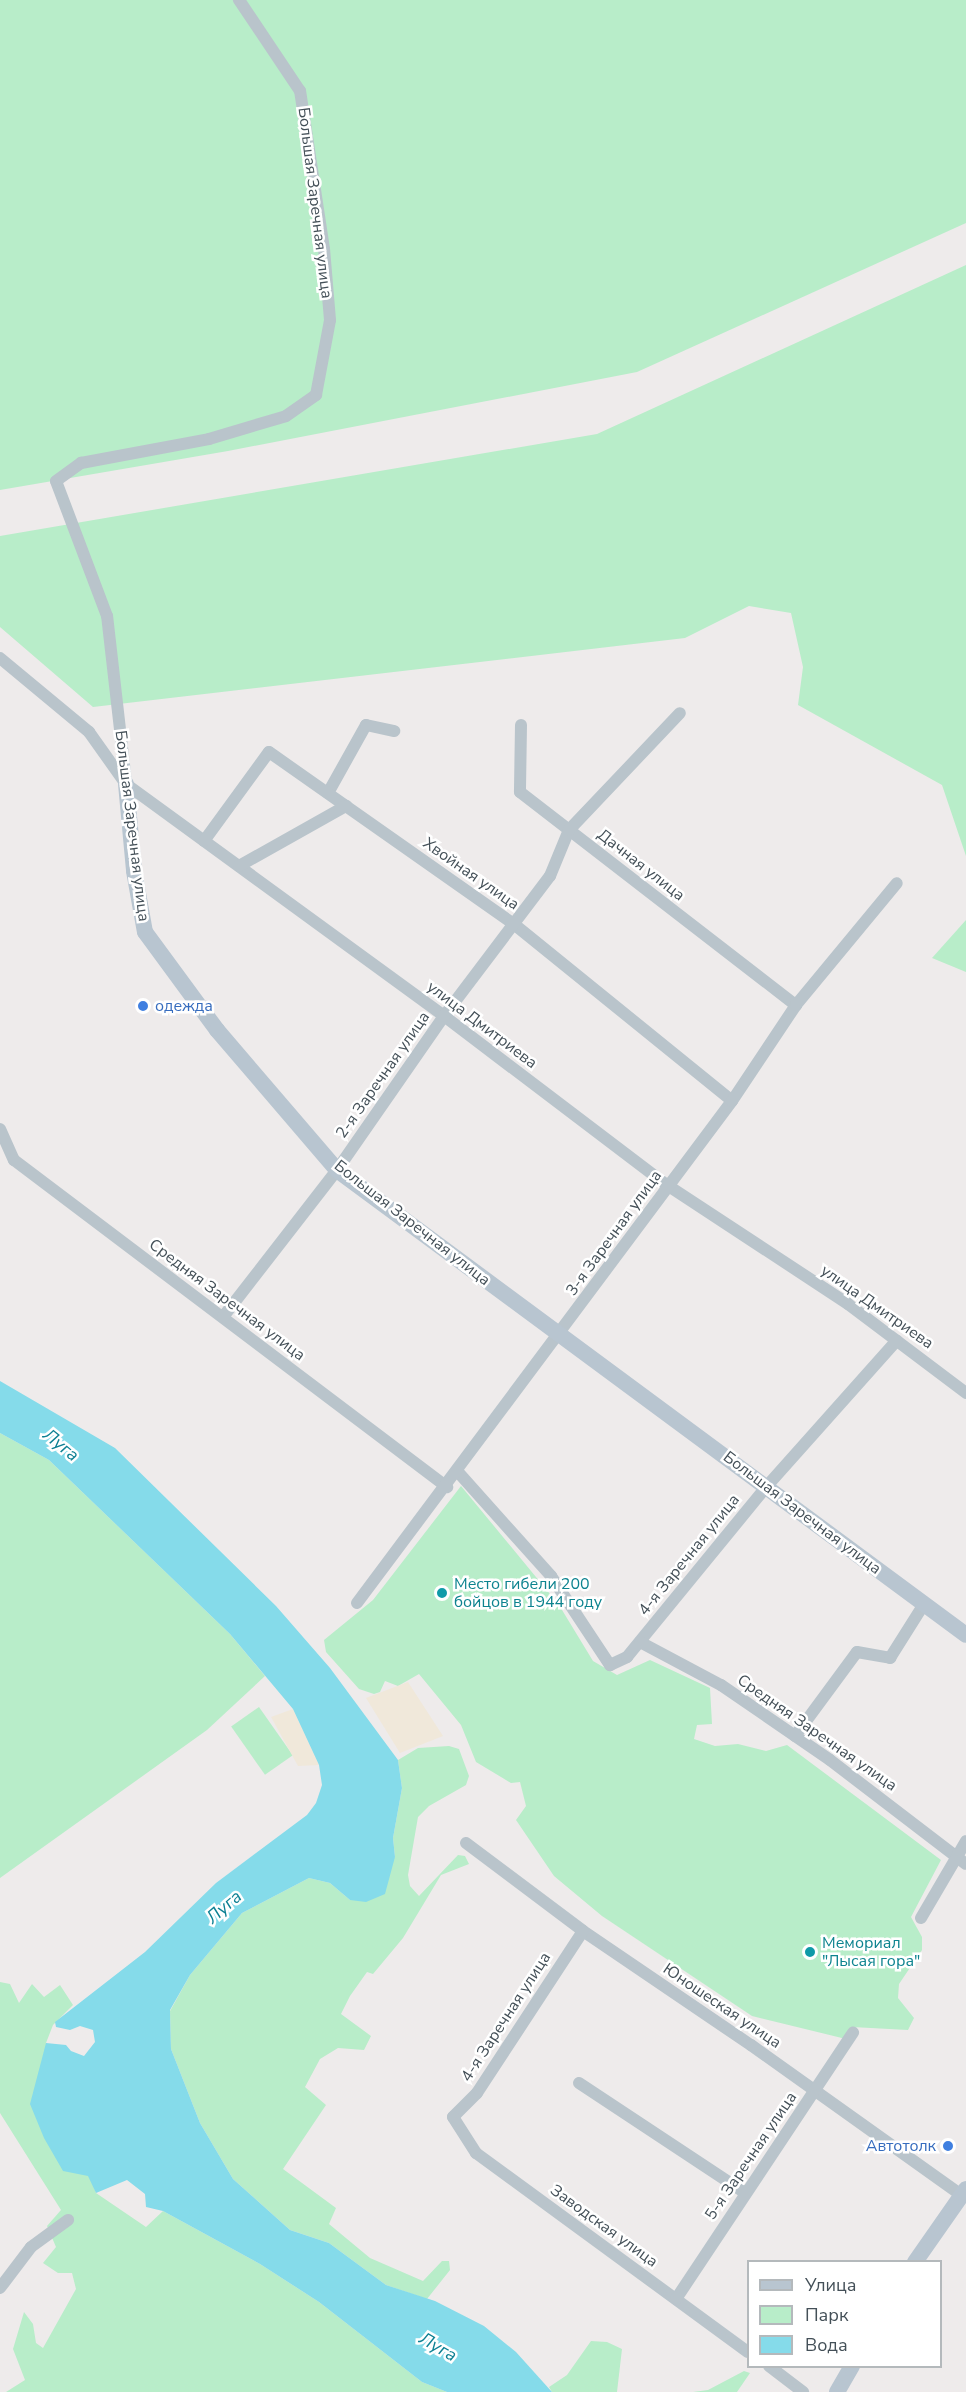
<!DOCTYPE html>
<html>
<head>
<meta charset="utf-8">
<style>
  body { margin:0 }
  #map { position:relative; width:966px; height:2392px; overflow:hidden; background:#eeebeb; font-family:"Nunito Sans",sans-serif }
  div>[style] { position:absolute }
  [style*='--x'] { left:calc(var(--x)*1px); top:calc(var(--y)*1px); width:calc(var(--w)*1px); rotate:calc(var(--a)*1deg) }
  .green>* { inset:0; background:#b8edc9; transform-origin:0 0 }
  .sand>* { inset:0; background:#f0e8da }
  .water>* { inset:0; background:#85dbea }
  .street>* { height:12px; margin:-6px; padding:0 6px; transform-origin:6px; border-radius:6px; background:#b9c4cb }
  .secondary>* { height:16px; margin:-8px; padding:0 8px; transform-origin:8px; border-radius:8px; background:#b8c5d0 }
  .dots>* { width:16px; height:16px; translate:-50% -50%; box-sizing:border-box; border:3px solid #fff; border-radius:50% }
  span { translate:-50% -50%; white-space:nowrap; text-align:center; line-height:1.15; -webkit-text-stroke:5px #fff; paint-order:stroke }
  .street-label { font-size:16px; color:#445058 }
  .shop-label { font-size:16px; color:#366cbe }
  .left { translate:0 -50%; text-align:left }
  .right { translate:-100% -50%; text-align:right }
  .culture-label { font-size:16px; color:#0d838f }
  .water-label { font-size:18px; color:#0d8093; font-style:italic }
  .legend { position:absolute; left:747px; top:2260px; width:195px; height:108px; box-sizing:border-box; background:#fff; border:2px solid #b4b9bc; margin:0; padding:8px 10px; list-style:none; font-size:18px; color:#445058 }
  .legend li { display:flex; align-items:center; gap:12px; height:30px }
  .legend b { width:30px; border:2px solid #b4b9bc }
</style>
</head>
<body>
<div id="map">
  <div class="green">
    <div style="clip-path:polygon(0 0,966px 0,966px 223px,637px 372px,228px 451px,0 490px)"></div>
    <div style="clip-path:polygon(966px 265px,966px 856px,942px 785px,798px 705px,803px 667px,791px 613px,749px 606px,685px 638px,93px 707px,0 627px,0 536px,597px 434px)"></div>
    <div style="clip-path:polygon(966px 920px,966px 972px,932px 958px)"></div>
    <div style="clip-path:polygon(0 1433px,49px 1460px,230px 1634px,265px 1676px,207px 1730px,0 1878px)"></div>
    <div style="clip-path:polygon(461px 1486px,559px 1605px,593px 1661px,617px 1675px,650px 1660px,710px 1688px,712px 1724px,697px 1725px,694px 1739px,715px 1746px,738px 1744px,766px 1751px,787px 1745px,941px 1860px,911px 1917px,922px 1937px,922px 1950px,899px 1984px,898px 1998px,914px 2018px,908px 2030px,852px 2027px,846px 2039px,752px 2016px,602px 1916px,554px 1876px,516px 1820px,526px 1806px,520px 1782px,511px 1783px,476px 1762px,461px 1725px,419px 1674px,398px 1686px,385px 1681px,380px 1692px,374px 1694px,359px 1689px,326px 1652px,324px 1640px,373px 1600px)"></div>
    <div style="left:259px;top:1707px;width:59px;height:34px;rotate:55deg"></div>
    <div style="clip-path:polygon(449px 1746px,459px 1749px,469px 1776px,466px 1785px,429px 1806px,418px 1817px,408px 1875px,410px 1886px,419px 1896px,458px 1855px,465px 1856px,469px 1864px,441px 1875px,403px 1938px,373px 1974px,367px 1972px,350px 1996px,341px 2014px,371px 2036px,364px 2050px,338px 2048px,320px 2059px,305px 2087px,326px 2105px,283px 2169px,336px 2208px,329px 2224px,370px 2258px,423px 2281px,442px 2261px,449px 2261px,450px 2270px,427px 2299px,386px 2285px,329px 2243px,290px 2230px,233px 2179px,200px 2123px,171px 2049px,170px 2011px,190px 1975px,242px 1913px,309px 1878px,330px 1883px,350px 1900px,395px 1857px,393px 1838px,402px 1788px,398px 1760px,418px 1748px)"></div>
    <div style="clip-path:polygon(0 1982px,10px 1984px,19px 2003px,32px 1984px,44px 1997px,60px 1985px,73px 2005px,53px 2025px,46px 2043px,96px 2193px,146px 2227px,163px 2211px,260px 2264px,319px 2302px,422px 2382px,447px 2392px,6px 2392px,25px 2380px,13px 2349px,24px 2312px,33px 2324px,36px 2343px,43px 2348px,76px 2289px,72px 2273px,58px 2273px,43px 2263px,56px 2247px,47px 2226px,61px 2210px,0 2113px)"></div>
    <div style="clip-path:polygon(591px 2341px,607px 2342px,622px 2349px,617px 2392px,552px 2392px,549px 2387px,567px 2375px)"></div>
    <div style="clip-path:polygon(744px 2371px,750px 2373px,737px 2392px,693px 2392px,708px 2390px)"></div>
  </div>
  <div class="sand">
    <div style="clip-path:polygon(408px 1682px,443px 1736px,400px 1753px,366px 1698px)"></div>
    <div style="clip-path:polygon(293px 1709px,319px 1765px,298px 1766px,271px 1717px)"></div>
  </div>
  <div class="water">
    <div style="clip-path:polygon(0 1381px,115px 1448px,276px 1606px,330px 1668px,398px 1760px,402px 1788px,393px 1838px,395px 1857px,385px 1894px,366px 1902px,350px 1900px,330px 1883px,309px 1878px,242px 1913px,190px 1975px,170px 2010px,171px 2049px,200px 2123px,233px 2179px,290px 2230px,329px 2243px,386px 2285px,435px 2301px,484px 2326px,516px 2352px,552px 2392px,447px 2392px,422px 2382px,319px 2302px,260px 2264px,163px 2211px,146px 2207px,145px 2194px,127px 2180px,96px 2193px,88px 2176px,63px 2171px,44px 2138px,30px 2104px,46px 2043px,66px 2045px,71px 2051px,84px 2056px,95px 2042px,93px 2030px,80px 2026px,70px 2030px,56px 2027px,55px 2022px,145px 1952px,216px 1883px,307px 1815px,316px 1803px,322px 1785px,319px 1765px,293px 1709px,230px 1634px,49px 1460px,0 1433px)"></div>
  </div>
  <div class="street">
    <div style="--x:0;--y:658;--w:116;--a:39.7"></div>
    <div style="--x:89;--y:732;--w:64;--a:54.6"></div>
    <div style="--x:126;--y:784;--w:394;--a:36.1"></div>
    <div style="--x:444;--y:1016;--w:280;--a:37.2"></div>
    <div style="--x:667;--y:1185;--w:217;--a:33.3"></div>
    <div style="--x:848;--y:1304;--w:148;--a:37"></div>
    <div style="--x:521;--y:725;--w:67;--a:90.9"></div>
    <div style="--x:520;--y:792;--w:349;--a:37.7"></div>
    <div style="--x:126;--y:782;--w:167;--a:-96.5"></div>
    <div style="--x:107;--y:616;--w:144;--a:-110.7"></div>
    <div style="--x:56;--y:481;--w:31;--a:-36"></div>
    <div style="--x:81;--y:463;--w:130;--a:-10.6"></div>
    <div style="--x:209;--y:439;--w:80;--a:-16.6"></div>
    <div style="--x:286;--y:416;--w:37;--a:-35"></div>
    <div style="--x:316;--y:395;--w:76;--a:-79.4"></div>
    <div style="--x:330;--y:320;--w:71;--a:-94.8"></div>
    <div style="--x:324;--y:249;--w:160;--a:-98.6"></div>
    <div style="--x:300;--y:91;--w:110;--a:-123.8"></div>
    <div style="--x:328;--y:793;--w:78;--a:-60.8"></div>
    <div style="--x:366;--y:725;--w:29;--a:12"></div>
    <div style="--x:204;--y:841;--w:110;--a:-53.9"></div>
    <div style="--x:269;--y:752;--w:301;--a:35.1"></div>
    <div style="--x:515;--y:925;--w:279;--a:39"></div>
    <div style="--x:239;--y:866;--w:123;--a:-29.3"></div>
    <div style="--x:0;--y:1129;--w:34;--a:66"></div>
    <div style="--x:14;--y:1160;--w:543;--a:37.06"></div>
    <div style="--x:223;--y:1317;--w:186;--a:-52.2"></div>
    <div style="--x:337;--y:1170;--w:188;--a:-55.2"></div>
    <div style="--x:444;--y:1016;--w:176;--a:-52.9"></div>
    <div style="--x:550;--y:876;--w:50;--a:-67.6"></div>
    <div style="--x:569;--y:830;--w:161;--a:-46.5"></div>
    <div style="--x:458;--y:1472;--w:140;--a:48.2"></div>
    <div style="--x:551;--y:1576;--w:107;--a:56.5"></div>
    <div style="--x:610;--y:1665;--w:19;--a:-25"></div>
    <div style="--x:627;--y:1657;--w:221;--a:-50.7"></div>
    <div style="--x:767;--y:1486;--w:195;--a:-48.3"></div>
    <div style="--x:357;--y:1603;--w:627;--a:-53.24"></div>
    <div style="--x:732;--y:1101;--w:115;--a:-56.3"></div>
    <div style="--x:796;--y:1005;--w:158;--a:-50.4"></div>
    <div style="--x:640;--y:1642;--w:92;--a:28"></div>
    <div style="--x:721;--y:1685;--w:132;--a:34.5"></div>
    <div style="--x:830;--y:1760;--w:171;--a:37.4"></div>
    <div style="--x:795;--y:1736;--w:104;--a:-53.6"></div>
    <div style="--x:857;--y:1652;--w:34;--a:10"></div>
    <div style="--x:890;--y:1658;--w:64;--a:-57.8"></div>
    <div style="--x:466;--y:1843;--w:146;--a:36.9"></div>
    <div style="--x:583;--y:1931;--w:203;--a:34.2"></div>
    <div style="--x:751;--y:2045;--w:257;--a:35.5"></div>
    <div style="--x:921;--y:1918;--w:89;--a:-59.7"></div>
    <div style="--x:583;--y:1931;--w:194;--a:123.2"></div>
    <div style="--x:477;--y:2093;--w:34;--a:135"></div>
    <div style="--x:453;--y:2117;--w:43;--a:57.4"></div>
    <div style="--x:476;--y:2153;--w:337;--a:36.2"></div>
    <div style="--x:579;--y:2083;--w:199;--a:33.5"></div>
    <div style="--x:0;--y:2288;--w:51;--a:-52.9"></div>
    <div style="--x:31;--y:2247;--w:46;--a:-36.1"></div>
    <div style="--x:676;--y:2299;--w:320;--a:-56.4"></div>
    <div style="--x:769;--y:2366;--w:43;--a:37.4"></div>
  </div>
  <div class="secondary">
    <div style="--x:126;--y:784;--w:87;--a:84.7"></div>
    <div style="--x:134;--y:871;--w:62;--a:79.8"></div>
    <div style="--x:145;--y:932;--w:122;--a:53.7"></div>
    <div style="--x:217;--y:1030;--w:184;--a:49.4"></div>
    <div style="--x:337;--y:1170;--w:782;--a:36.47"></div>
    <div style="--x:915;--y:2262;--w:89;--a:-55.1"></div>
    <div style="--x:837;--y:2392;--w:30;--a:-60"></div>
  </div>
  <div class="dots">
    <div style="left:143px;top:1006px;background:#3f7fe0"></div>
    <div style="left:442px;top:1593px;background:#0f9aa8"></div>
    <div style="left:810px;top:1952px;background:#0f9aa8"></div>
    <div style="left:948px;top:2146px;background:#3f7fe0"></div>
  </div>
  <div class="street-label">
    <span style="left:315px;top:203px;rotate:83deg">Большая Заречная улица</span>
    <span style="left:132px;top:826px;rotate:83deg">Большая Заречная улица</span>
    <span style="left:641px;top:865px;rotate:38deg">Дачная улица</span>
    <span style="left:471px;top:874px;rotate:35deg">Хвойная улица</span>
    <span style="left:482px;top:1025px;rotate:37deg">улица Дмитриева</span>
    <span style="left:383px;top:1075px;rotate:-55deg">2-я Заречная улица</span>
    <span style="left:412px;top:1223px;rotate:38deg">Большая Заречная улица</span>
    <span style="left:614px;top:1233px;rotate:-54deg">3-я Заречная улица</span>
    <span style="left:227px;top:1300px;rotate:37deg">Средняя Заречная улица</span>
    <span style="left:877px;top:1307px;rotate:35deg">улица Дмитриева</span>
    <span style="left:802px;top:1513px;rotate:37deg">Большая Заречная улица</span>
    <span style="left:689px;top:1555px;rotate:-51deg">4-я Заречная улица</span>
    <span style="left:817px;top:1733px;rotate:35deg">Средняя Заречная улица</span>
    <span style="left:722px;top:2006px;rotate:34deg">Юношеская улица</span>
    <span style="left:506px;top:2017px;rotate:-57deg">4-я Заречная улица</span>
    <span style="left:751px;top:2156px;rotate:-56deg">5-я Заречная улица</span>
    <span style="left:604px;top:2226px;rotate:36deg">Заводская улица</span>
  </div>
  <div class="shop-label">
    <span class="left" style="left:155px;top:1006px">одежда</span>
    <span class="right" style="left:936px;top:2146px">Автотолк</span>
  </div>
  <div class="culture-label">
    <span class="left" style="left:454px;top:1593px">Место гибели 200<br>бойцов в 1944 году</span>
    <span class="left" style="left:822px;top:1952px">Мемориал<br>"Лысая гора"</span>
  </div>
  <div class="water-label">
    <span style="left:61px;top:1445px;rotate:39deg">Луга</span>
    <span style="left:224px;top:1907px;rotate:-41deg">Луга</span>
    <span style="left:438px;top:2347px;rotate:30deg">Луга</span>
  </div>
  <ul class="legend">
  <li><b style="height:8px;background:#b8c5d0"></b>Улица</li>
  <li><b style="height:16px;background:#b8edc9"></b>Парк</li>
  <li><b style="height:16px;background:#85dbea"></b>Вода</li>
  </ul>
</div>
</body>
</html>
